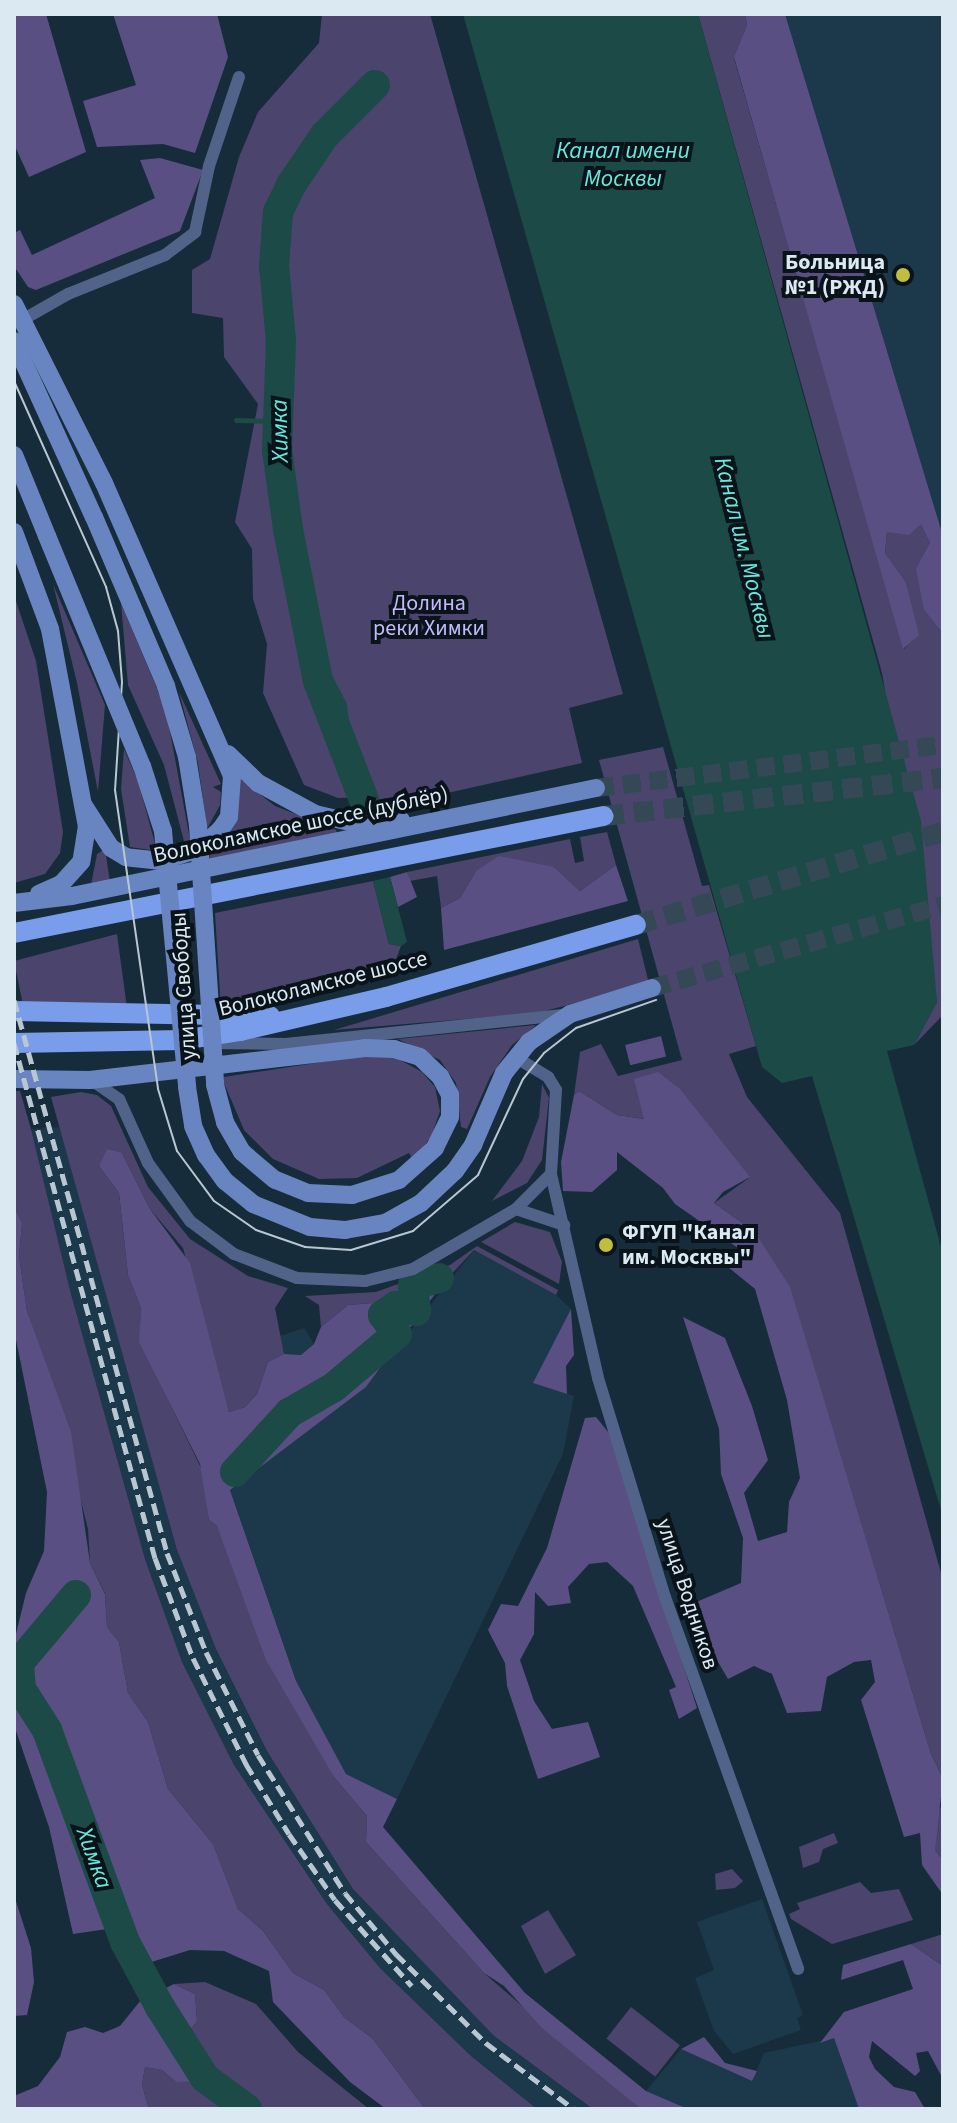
<!DOCTYPE html>
<html>
<head>
<meta charset="utf-8">
<style>
  body { margin:0 }
  #map { position:relative; width:957px; height:2123px; overflow:hidden; background:#162c3a; font-family:"Source Sans 3",sans-serif }
  div>[style] { position:absolute }
  [style*='--x'] { left:calc(var(--x)*1px); top:calc(var(--y)*1px); width:calc(var(--w)*1px); rotate:calc(var(--a)*1deg) }
  .built>* { inset:0; background:#1c384b }
  .green>* { inset:0; background:#4b446c; transform-origin:0 0 }
  .forest>* { inset:0; background:#594f83; transform-origin:0 0 }
  .water>* { inset:0; background:#1c4a46 }
  .stream>* { height:5px; margin:-2.5px; padding:0 2.5px; transform-origin:2.5px; border-radius:2.5px; background:#1c4a46 }
  .river>* { height:30px; margin:-15px; padding:0 15px; transform-origin:15px; border-radius:15px; background:#1c4a46 }
  .secondary-tunnel>* { height:18px; margin-top:-9px; transform-origin:0; background:repeating-linear-gradient(90deg,#344856 0 18px,transparent 0 27px) }
  .primary-tunnel>* { height:20px; margin-top:-10px; transform-origin:0; background:repeating-linear-gradient(90deg,#344856 0 20px,transparent 0 30px) }
  .street>* { height:12px; margin:-6px; padding:0 6px; transform-origin:6px; border-radius:6px; background:#52638a }
  .secondary>* { height:18px; margin:-9px; padding:0 9px; transform-origin:9px; border-radius:9px; background:#6884c1 }
  .primary>* { height:20px; margin:-10px; padding:0 10px; transform-origin:10px; border-radius:10px; background:#799ceb }
  .tram>* { height:2px; margin:-1px; padding:0 1px; transform-origin:1px; border-radius:1px; background:#b8c7d1 }
  .rail>* { height:5px; margin-top:-2.5px; transform-origin:0; background:repeating-linear-gradient(90deg,#b8c7d1 0 12px,transparent 0 18px) }
  .secondary-bridge>* { height:18px; margin:-9px; padding:0 9px; transform-origin:9px; border-radius:9px; background:#6884c1 }
  .dots>* { width:22px; height:22px; translate:-50% -50%; box-sizing:border-box; border:4px solid #091319; border-radius:50% }
  span { translate:-50% -50%; white-space:nowrap; text-align:center; line-height:1.15; -webkit-text-stroke:8px #091319; paint-order:stroke }
  .poi-label { font-size:22px; color:#dbe9f2; font-weight:700 }
  .right { translate:-100% -50%; text-align:right }
  .left { translate:0 -50%; text-align:left }
  .park-label { font-size:22px; color:#c4bafb }
  .street-label { font-size:22px; color:#dbe9f2 }
  .water-label { font-size:24px; color:#69e9de; font-style:italic }
  .frame { position:absolute; inset:0; border:16px solid #dbe9f2; pointer-events:none }
</style>
</head>
<body>
<div id="map">
  <div class="built">
    <div style="clip-path:polygon(785px 14px,943px 14px,943px 536px)"></div>
    <div style="clip-path:polygon(60px 1127px,177px 1550px,216px 1649px,267px 1751px,353px 1889px,494px 2036px,593px 2109px,537px 2109px,471px 2056px,380px 1968px,327px 1904px,234px 1765px,182px 1662px,145px 1559px,71px 1294px,31px 1129px)"></div>
    <div style="clip-path:polygon(474px 1250px,556px 1295px,571px 1309px,534px 1383px,574px 1396px,563px 1454px,397px 1799px,346px 1774px,296px 1681px,230px 1489px,366px 1387px)"></div>
    <div style="clip-path:polygon(304px 1328px,314px 1344px,301px 1355px,284px 1354px,280px 1336px)"></div>
    <div style="clip-path:polygon(762px 1899px,803px 2015px,797px 2018px,801px 2030px,733px 2054px,714px 2031px,695px 1978px,714px 1970px,697px 1922px)"></div>
    <div style="clip-path:polygon(834px 2038px,859px 2109px,688px 2109px,646px 2091px,681px 2049px,752px 2081px,764px 2053px)"></div>
  </div>
  <div class="green">
    <div style="clip-path:polygon(322px 14px,430px 14px,623px 694px,569px 708px,582px 763px,398px 804px,369px 797px,338px 798px,304px 785px,263px 693px,267px 644px,253px 599px,252px 549px,235px 522px,258px 404px,224px 357px,223px 318px,192px 313px,192px 270px,210px 259px,239px 157px,258px 112px,319px 43px)"></div>
    <div style="clip-path:polygon(698px 14px,745px 14px,747px 25px,734px 58px,904px 649px,918px 634px,906px 582px,885px 553px,887px 532px,921px 523px,930px 543px,924px 610px,943px 634px,943px 1015px,914px 1045px,937px 1002px,882px 673px)"></div>
    <div style="clip-path:polygon(53px 584px,105px 705px,98px 792px,77px 683px)"></div>
    <div style="clip-path:polygon(14px 595px,36px 661px,63px 832px,60px 853px,45px 874px,14px 883px)"></div>
    <div style="clip-path:polygon(121px 603px,166px 710px,191px 845px,185px 845px,164px 765px,128px 685px)"></div>
    <div style="clip-path:polygon(179px 692px,221px 784px,213px 787px,221px 792px,220px 805px,207px 829px,198px 763px)"></div>
    <div style="clip-path:polygon(663px 747px,702px 886px,709px 885px,756px 1046px,729px 1054px,747px 1097px,840px 1213px,943px 1580px,943px 1779px,931px 1754px,836px 1440px,754px 1231px,714px 1203px,749px 1178px,645px 1119px,617px 1115px,579px 1091px,574px 1095px,580px 1052px,601px 1044px,618px 1076px,682px 1060px,599px 760px)"></div>
    <div style="clip-path:polygon(124px 749px,138px 781px,157px 851px,130px 847px,121px 789px)"></div>
    <div style="clip-path:polygon(239px 778px,275px 806px,336px 830px,338px 836px,210px 861px,209px 852px,237px 811px)"></div>
    <div style="clip-path:polygon(607px 832px,616px 865px,580px 891px,554px 867px,476px 871px,460px 898px,441px 908px,437px 876px,410px 881px,407px 872px,570px 839px,575px 863px,584px 861px,580px 837px)"></div>
    <div style="clip-path:polygon(105px 849px,110px 882px,91px 885px,97px 854px)"></div>
    <div style="clip-path:polygon(373px 881px,389px 944px,401px 946px,391px 973px,221px 1010px,215px 913px)"></div>
    <div style="clip-path:polygon(117px 934px,127px 1008px,23px 1005px,14px 961px)"></div>
    <div style="clip-path:polygon(638px 939px,649px 984px,537px 1013px,334px 1030px)"></div>
    <div style="clip-path:polygon(536px 1025px,512px 1045px,490px 1077px,467px 1129px,461px 1127px,456px 1083px,440px 1060px,398px 1039px)"></div>
    <div style="clip-path:polygon(367px 1055px,391px 1055px,422px 1072px,435px 1087px,440px 1111px,431px 1137px,418px 1154px,412px 1158px,409px 1153px,357px 1178px,319px 1179px,273px 1159px,244px 1130px,224px 1083px,224px 1077px)"></div>
    <div style="clip-path:polygon(542px 1084px,549px 1098px,542px 1160px,527px 1183px,492px 1201px,522px 1161px,539px 1117px)"></div>
    <div style="clip-path:polygon(14px 1091px,20px 1091px,31px 1129px,71px 1294px,145px 1559px,182px 1662px,234px 1765px,327px 1904px,380px 1968px,471px 2056px,537px 2109px,425px 2109px,373px 2039px,344px 2017px,324px 1990px,293px 1973px,263px 1931px,238px 1909px,213px 1844px,168px 1789px,148px 1722px,128px 1693px,119px 1642px,107px 1627px,105px 1593px,90px 1563px,88px 1529px,50px 1378px,27px 1311px,19px 1256px,22px 1223px,14px 1206px)"></div>
    <div style="clip-path:polygon(81px 1092px,97px 1095px,111px 1106px,148px 1187px,190px 1239px,248px 1276px,288px 1288px,275px 1308px,284px 1354px,268px 1362px,257px 1394px,245px 1407px,229px 1412px,183px 1248px,150px 1209px,122px 1153px,99px 1166px,119px 1193px,128px 1275px,141px 1308px,140px 1342px,203px 1472px,209px 1520px,217px 1526px,334px 1777px,367px 1816px,366px 1842px,484px 1973px,641px 2109px,593px 2109px,494px 2036px,353px 1889px,267px 1751px,216px 1649px,177px 1550px,51px 1097px)"></div>
    <div style="clip-path:polygon(515px 1222px,550px 1232px,562px 1262px,559px 1284px,481px 1242px)"></div>
    <div style="clip-path:polygon(477px 1246px,558px 1290px,556px 1295px,474px 1250px,444px 1282px,398px 1301px,348px 1305px,321px 1327px,319px 1305px,305px 1296px,376px 1292px,450px 1265px)"></div>
    <div style="clip-path:polygon(943px 1802px,943px 1860px,935px 1850px,935px 1819px)"></div>
    <div style="clip-path:polygon(834px 1833px,838px 1843px,823px 1849px,819px 1862px,803px 1868px,799px 1847px)"></div>
    <div style="clip-path:polygon(732px 1869px,743px 1881px,735px 1888px,716px 1890px,715px 1874px)"></div>
    <div style="clip-path:polygon(860px 1882px,871px 1893px,899px 1889px,913px 1920px,832px 1944px,791px 1919px,789px 1914px,800px 1909px,797px 1903px)"></div>
    <div style="clip-path:polygon(548px 1910px,576px 1955px,545px 1974px,521px 1926px)"></div>
    <div style="clip-path:polygon(943px 1934px,943px 1966px,911px 1944px)"></div>
    <div style="clip-path:polygon(205px 1982px,256px 2004px,298px 2052px,369px 2109px,149px 2109px,142px 2085px,145px 2067px,162px 2070px,176px 2082px,175px 2051px,197px 2021px,195px 1994px,174px 1984px)"></div>
    <div style="left:631px;top:2007px;width:62px;height:40px;rotate:38deg"></div>
  </div>
  <div class="forest">
    <div style="clip-path:polygon(14px 14px,46px 14px,86px 152px,29px 177px,14px 144px)"></div>
    <div style="clip-path:polygon(113px 14px,217px 14px,228px 57px,195px 153px,163px 144px,97px 147px,83px 101px,136px 85px)"></div>
    <div style="clip-path:polygon(745px 14px,785px 14px,943px 536px,943px 634px,924px 610px,916px 569px,930px 543px,921px 524px,909px 535px,887px 532px,885px 553px,906px 582px,919px 635px,903px 649px,734px 57px,747px 25px)"></div>
    <div style="clip-path:polygon(160px 158px,203px 170px,180px 231px,36px 290px,28px 287px,14px 266px,14px 233px,20px 230px,32px 255px,155px 198px,140px 160px)"></div>
    <div style="clip-path:polygon(499px 856px,554px 867px,580px 891px,616px 865px,628px 901px,444px 950px,441px 908px,460px 898px,476px 871px)"></div>
    <div style="clip-path:polygon(407px 872px,417px 897px,398px 907px,390px 877px)"></div>
    <div style="left:661px;top:1036px;width:21px;height:37px;rotate:76deg"></div>
    <div style="clip-path:polygon(658px 1072px,680px 1089px,750px 1177px,723px 1192px,714px 1203px,754px 1231px,790px 1287px,931px 1754px,943px 1779px,935px 1850px,943px 1860px,943px 1895px,922px 1865px,920px 1833px,904px 1837px,861px 1700px,875px 1682px,871px 1660px,854px 1662px,827px 1677px,821px 1711px,787px 1713px,772px 1674px,754px 1666px,728px 1679px,693px 1619px,694px 1603px,741px 1583px,743px 1538px,721px 1474px,719px 1429px,683px 1317px,725px 1338px,752px 1406px,768px 1460px,744px 1493px,758px 1541px,787px 1532px,789px 1502px,800px 1478px,787px 1400px,755px 1289px,728px 1267px,738px 1248px,675px 1204px,663px 1188px,617px 1152px,617px 1170px,592px 1192px,563px 1191px,561px 1162px,574px 1095px,579px 1091px,617px 1115px,644px 1119px,634px 1079px)"></div>
    <div style="clip-path:polygon(107px 1149px,122px 1153px,150px 1209px,190px 1263px,229px 1412px,245px 1407px,257px 1394px,268px 1362px,284px 1354px,301px 1355px,314px 1344px,321px 1327px,348px 1305px,398px 1301px,444px 1282px,366px 1387px,230px 1490px,296px 1681px,346px 1774px,397px 1799px,383px 1827px,525px 1993px,646px 2091px,688px 2109px,641px 2109px,542px 2028px,504px 1986px,484px 1973px,366px 1842px,367px 1816px,334px 1777px,266px 1660px,217px 1526px,209px 1520px,200px 1464px,139px 1342px,141px 1308px,128px 1275px,119px 1193px,99px 1166px)"></div>
    <div style="clip-path:polygon(14px 1206px,22px 1223px,19px 1256px,27px 1311px,71px 1432px,90px 1563px,105px 1594px,107px 1627px,119px 1642px,128px 1693px,148px 1722px,168px 1789px,213px 1844px,238px 1909px,263px 1931px,293px 1973px,324px 1990px,344px 2017px,373px 2039px,425px 2109px,386px 2109px,350px 2082px,273px 2002px,269px 1971px,224px 1951px,190px 1950px,142px 1965px,124px 1961px,114px 1928px,73px 1934px,49px 1827px,14px 1725px,14px 1642px,26px 1593px,44px 1551px,47px 1492px,14px 1330px)"></div>
    <div style="clip-path:polygon(571px 1309px,574px 1355px,566px 1366px,567px 1394px,533px 1383px)"></div>
    <div style="clip-path:polygon(596px 1417px,609px 1433px,697px 1708px,679px 1719px,669px 1690px,676px 1687px,633px 1586px,607px 1562px,589px 1564px,568px 1587px,571px 1603px,548px 1606px,535px 1592px,534px 1634px,520px 1660px,534px 1701px,552px 1729px,588px 1722px,600px 1757px,538px 1779px,507px 1686px,505px 1663px,488px 1630px,501px 1604px,518px 1606px,547px 1548px,585px 1418px)"></div>
    <div style="clip-path:polygon(14px 1895px,31px 1948px,34px 1982px,27px 2015px,14px 2016px)"></div>
    <div style="clip-path:polygon(911px 1944px,943px 1966px,943px 2079px,928px 2051px,916px 2053px,920px 2071px,915px 2076px,872px 2041px,869px 2057px,875px 2069px,894px 2087px,915px 2092px,925px 2109px,859px 2109px,834px 2038px,820px 2043px,844px 2012px,913px 1989px,903px 1960px,841px 1980px,843px 1965px)"></div>
    <div style="clip-path:polygon(174px 1984px,195px 1994px,197px 2021px,175px 2051px,196px 2081px,176px 2082px,162px 2070px,145px 2067px,142px 2085px,149px 2109px,14px 2109px,14px 2096px,38px 2086px,60px 2057px,67px 2032px,85px 2027px,103px 2033px,120px 2026px,141px 2000px)"></div>
    <div style="clip-path:polygon(704px 2037px,725px 2063px,757px 2071px,752px 2081px,681px 2049px)"></div>
  </div>
  <div class="water">
    <div style="clip-path:polygon(463px 14px,698px 14px,921px 821px,937px 1002px,914px 1045px,887px 1051px,943px 1254px,943px 1517px,812px 1076px,782px 1083px,762px 1067px)"></div>
    <div style="clip-path:polygon(323px 658px,347px 704px,352px 755px,346px 758px,324px 726px,304px 664px)"></div>
    <div style="clip-path:polygon(390px 877px,407px 942px,401px 946px,389px 944px,373px 881px)"></div>
  </div>
  <div class="stream">
    <div style="--x:236;--y:420;--w:40;--a:1.4"></div>
  </div>
  <div class="river">
    <div style="--x:364;--y:800;--w:128;--a:-111.1"></div>
    <div style="--x:318;--y:681;--w:155;--a:-101.2"></div>
    <div style="--x:288;--y:529;--w:80;--a:-97.9"></div>
    <div style="--x:277;--y:450;--w:109;--a:-87.9"></div>
    <div style="--x:281;--y:341;--w:75;--a:-95.3"></div>
    <div style="--x:274;--y:266;--w:54;--a:-85.8"></div>
    <div style="--x:278;--y:212;--w:30;--a:-64"></div>
    <div style="--x:291;--y:185;--w:59;--a:-56"></div>
    <div style="--x:324;--y:136;--w:72;--a:-45"></div>
    <div style="--x:235;--y:1472;--w:80;--a:-47.5"></div>
    <div style="--x:289;--y:1413;--w:52;--a:-30"></div>
    <div style="--x:334;--y:1387;--w:82;--a:-40.1"></div>
    <div style="--x:397;--y:1334;--w:24;--a:-126"></div>
    <div style="--x:383;--y:1315;--w:16;--a:-35"></div>
    <div style="--x:396;--y:1306;--w:21;--a:14"></div>
    <div style="--x:416;--y:1311;--w:26;--a:-97"></div>
    <div style="--x:413;--y:1285;--w:27;--a:-15"></div>
    <div style="--x:76;--y:1595;--w:89;--a:130"></div>
    <div style="--x:19;--y:1663;--w:26;--a:86"></div>
    <div style="--x:21;--y:1689;--w:49;--a:57.6"></div>
    <div style="--x:47;--y:1730;--w:226;--a:69.8"></div>
    <div style="--x:125;--y:1942;--w:74;--a:61.7"></div>
    <div style="--x:160;--y:2007;--w:84;--a:57.6"></div>
    <div style="--x:205;--y:2078;--w:52;--a:36.4"></div>
  </div>
  <div class="secondary-tunnel">
    <div style="--x:596;--y:788;--w:350;--a:-7.1"></div>
    <div style="--x:652;--y:988;--w:303;--a:-15.9"></div>
  </div>
  <div class="primary-tunnel">
    <div style="--x:604;--y:816;--w:341;--a:-6.4"></div>
    <div style="--x:636;--y:925;--w:321;--a:-16.9"></div>
  </div>
  <div class="street">
    <div style="--x:24;--y:319;--w:51;--a:-29.6"></div>
    <div style="--x:68;--y:294;--w:105;--a:-21.9"></div>
    <div style="--x:165;--y:255;--w:38;--a:-37"></div>
    <div style="--x:195;--y:232;--w:67;--a:-78"></div>
    <div style="--x:209;--y:166;--w:94;--a:-71.4"></div>
    <div style="--x:209;--y:1043;--w:77;--a:0.7"></div>
    <div style="--x:286;--y:1044;--w:280;--a:-6"></div>
    <div style="--x:515;--y:1057;--w:39;--a:31"></div>
    <div style="--x:548;--y:1077;--w:15;--a:58"></div>
    <div style="--x:556;--y:1090;--w:84;--a:93.4"></div>
    <div style="--x:551;--y:1174;--w:209;--a:77"></div>
    <div style="--x:598;--y:1378;--w:229;--a:73"></div>
    <div style="--x:665;--y:1597;--w:395;--a:70.3"></div>
    <div style="--x:93;--y:1081;--w:32;--a:35"></div>
    <div style="--x:119;--y:1099;--w:70;--a:65.6"></div>
    <div style="--x:148;--y:1163;--w:72;--a:54.1"></div>
    <div style="--x:190;--y:1221;--w:55;--a:36.9"></div>
    <div style="--x:234;--y:1254;--w:67;--a:20.9"></div>
    <div style="--x:297;--y:1278;--w:68;--a:2.5"></div>
    <div style="--x:365;--y:1281;--w:49;--a:-14"></div>
    <div style="--x:413;--y:1269;--w:119;--a:-30.2"></div>
    <div style="--x:516;--y:1209;--w:49;--a:-45"></div>
    <div style="--x:516;--y:1209;--w:51;--a:18.4"></div>
  </div>
  <div class="secondary">
    <div style="--x:14;--y:304;--w:200;--a:63.3"></div>
    <div style="--x:104;--y:483;--w:320;--a:66.4"></div>
    <div style="--x:232;--y:776;--w:41;--a:94.2"></div>
    <div style="--x:229;--y:817;--w:14;--a:124"></div>
    <div style="--x:221;--y:829;--w:30;--a:138"></div>
    <div style="--x:199;--y:849;--w:39;--a:162"></div>
    <div style="--x:162;--y:861;--w:36;--a:-174"></div>
    <div style="--x:126;--y:857;--w:17;--a:-149"></div>
    <div style="--x:111;--y:848;--w:50;--a:-122.7"></div>
    <div style="--x:14;--y:341;--w:193;--a:65.6"></div>
    <div style="--x:14;--y:455;--w:87;--a:67.8"></div>
    <div style="--x:14;--y:532;--w:103;--a:69.6"></div>
    <div style="--x:50;--y:629;--w:200;--a:79.4"></div>
    <div style="--x:87;--y:826;--w:36;--a:99"></div>
    <div style="--x:81;--y:862;--w:30;--a:132"></div>
    <div style="--x:61;--y:884;--w:24;--a:156"></div>
    <div style="--x:228;--y:754;--w:42;--a:44"></div>
    <div style="--x:258;--y:783;--w:65;--a:28.5"></div>
    <div style="--x:315;--y:814;--w:39;--a:13"></div>
    <div style="--x:353;--y:823;--w:48;--a:-3.6"></div>
    <div style="--x:14;--y:903;--w:58;--a:-6.9"></div>
    <div style="--x:72;--y:896;--w:535;--a:-11.65"></div>
    <div style="--x:14;--y:1079;--w:76;--a:0.8"></div>
    <div style="--x:90;--y:1080;--w:277;--a:-6.6"></div>
    <div style="--x:365;--y:1048;--w:29;--a:2"></div>
    <div style="--x:394;--y:1049;--w:27;--a:17"></div>
    <div style="--x:420;--y:1057;--w:28;--a:44"></div>
    <div style="--x:440;--y:1076;--w:21;--a:62"></div>
    <div style="--x:450;--y:1095;--w:22;--a:90"></div>
    <div style="--x:450;--y:1117;--w:34;--a:116"></div>
    <div style="--x:435;--y:1148;--w:48;--a:138.4"></div>
    <div style="--x:399;--y:1180;--w:49;--a:162.3"></div>
    <div style="--x:352;--y:1195;--w:44;--a:-177.4"></div>
    <div style="--x:308;--y:1193;--w:35;--a:-158"></div>
    <div style="--x:275;--y:1180;--w:43;--a:-139.7"></div>
    <div style="--x:242;--y:1152;--w:34;--a:-120"></div>
    <div style="--x:225;--y:1122;--w:39;--a:-105"></div>
    <div style="--x:187;--y:1087;--w:39;--a:81"></div>
    <div style="--x:193;--y:1126;--w:32;--a:66"></div>
    <div style="--x:206;--y:1155;--w:32;--a:54"></div>
    <div style="--x:225;--y:1181;--w:36;--a:39"></div>
    <div style="--x:253;--y:1204;--w:61;--a:22"></div>
    <div style="--x:310;--y:1227;--w:35;--a:5"></div>
    <div style="--x:345;--y:1230;--w:41;--a:-9.9"></div>
    <div style="--x:385;--y:1223;--w:41;--a:-29.1"></div>
    <div style="--x:421;--y:1203;--w:47;--a:-43.3"></div>
    <div style="--x:455;--y:1171;--w:32;--a:-55"></div>
    <div style="--x:473;--y:1145;--w:78;--a:-66.7"></div>
    <div style="--x:504;--y:1073;--w:40;--a:-51"></div>
    <div style="--x:529;--y:1042;--w:50;--a:-34.3"></div>
    <div style="--x:570;--y:1014;--w:86;--a:-17.6"></div>
  </div>
  <div class="primary">
    <div style="--x:14;--y:933;--w:601;--a:-11.22"></div>
    <div style="--x:14;--y:1011;--w:256;--a:1.1"></div>
    <div style="--x:14;--y:1043;--w:168;--a:-1"></div>
    <div style="--x:182;--y:1040;--w:59;--a:-8.8"></div>
    <div style="--x:240;--y:1031;--w:150;--a:-13.1"></div>
    <div style="--x:386;--y:997;--w:260;--a:-16.1"></div>
  </div>
  <div class="tram">
    <div style="--x:14;--y:381;--w:226;--a:65.9"></div>
    <div style="--x:106;--y:587;--w:46;--a:74.7"></div>
    <div style="--x:118;--y:631;--w:51;--a:85.5"></div>
    <div style="--x:122;--y:682;--w:108;--a:93.7"></div>
    <div style="--x:115;--y:790;--w:302;--a:81.8"></div>
    <div style="--x:158;--y:1089;--w:65;--a:73"></div>
    <div style="--x:177;--y:1151;--w:62;--a:53.5"></div>
    <div style="--x:214;--y:1201;--w:51;--a:34.6"></div>
    <div style="--x:256;--y:1230;--w:52;--a:19.1"></div>
    <div style="--x:305;--y:1247;--w:46;--a:3.7"></div>
    <div style="--x:351;--y:1250;--w:65;--a:-17"></div>
    <div style="--x:413;--y:1231;--w:86;--a:-40.7"></div>
    <div style="--x:478;--y:1175;--w:106;--a:-64.9"></div>
    <div style="--x:523;--y:1079;--w:33;--a:-51"></div>
    <div style="--x:544;--y:1053;--w:41;--a:-38"></div>
    <div style="--x:576;--y:1028;--w:85;--a:-19.3"></div>
  </div>
  <div class="rail">
    <div style="--x:14;--y:1000;--w:574;--a:74.53"></div>
    <div style="--x:167;--y:1553;--w:106;--a:68.5"></div>
    <div style="--x:206;--y:1652;--w:115;--a:63.2"></div>
    <div style="--x:258;--y:1755;--w:163;--a:57.8"></div>
    <div style="--x:345;--y:1893;--w:80;--a:50.1"></div>
    <div style="--x:396;--y:1954;--w:127;--a:44.7"></div>
    <div style="--x:486;--y:2043;--w:110;--a:36.9"></div>
    <div style="--x:14;--y:1043;--w:534;--a:74.69"></div>
    <div style="--x:155;--y:1558;--w:107;--a:69.2"></div>
    <div style="--x:193;--y:1658;--w:119;--a:63.4"></div>
    <div style="--x:246;--y:1764;--w:82;--a:58.4"></div>
    <div style="--x:289;--y:1834;--w:80;--a:55.1"></div>
    <div style="--x:335;--y:1900;--w:115;--a:48.2"></div>
  </div>
  <div class="secondary-bridge">
    <div style="--x:94;--y:517;--w:184;--a:66.9"></div>
    <div style="--x:166;--y:686;--w:74;--a:73.5"></div>
    <div style="--x:187;--y:757;--w:70;--a:80.9"></div>
    <div style="--x:198;--y:826;--w:259;--a:86.2"></div>
    <div style="--x:47;--y:536;--w:249;--a:67.6"></div>
    <div style="--x:142;--y:766;--w:68;--a:72.1"></div>
    <div style="--x:163;--y:831;--w:257;--a:84.6"></div>
  </div>
  <div class="dots">
    <div style="left:903px;top:275px;background:#bfbe41"></div>
    <div style="left:606px;top:1245px;background:#bfbe41"></div>
  </div>
  <div class="poi-label">
    <span class="right" style="left:885px;top:275px">Больница<br>№1 (РЖД)</span>
    <span class="left" style="left:622px;top:1245px">ФГУП "Канал<br>им. Москвы"</span>
  </div>
  <div class="park-label">
    <span style="left:429px;top:616px">Долина<br>реки Химки</span>
  </div>
  <div class="street-label">
    <span style="left:301px;top:825px;rotate:-12deg">Волоколамское шоссе (дублёр)</span>
    <span style="left:323px;top:984px;rotate:-14deg">Волоколамское шоссе</span>
    <span style="left:184px;top:986px;rotate:-94deg">улица Свободы</span>
    <span style="left:687px;top:1594px;rotate:72deg">улица Водников</span>
  </div>
  <div class="water-label">
    <span style="left:623px;top:165px">Канал имени<br>Москвы</span>
    <span style="left:280px;top:431px;rotate:-91deg">Химка</span>
    <span style="left:744px;top:548px;rotate:76deg">Канал им. Москвы</span>
    <span style="left:94px;top:1858px;rotate:70deg">Химка</span>
  </div>
  <div class="frame"></div>
</div>
</body>
</html>
